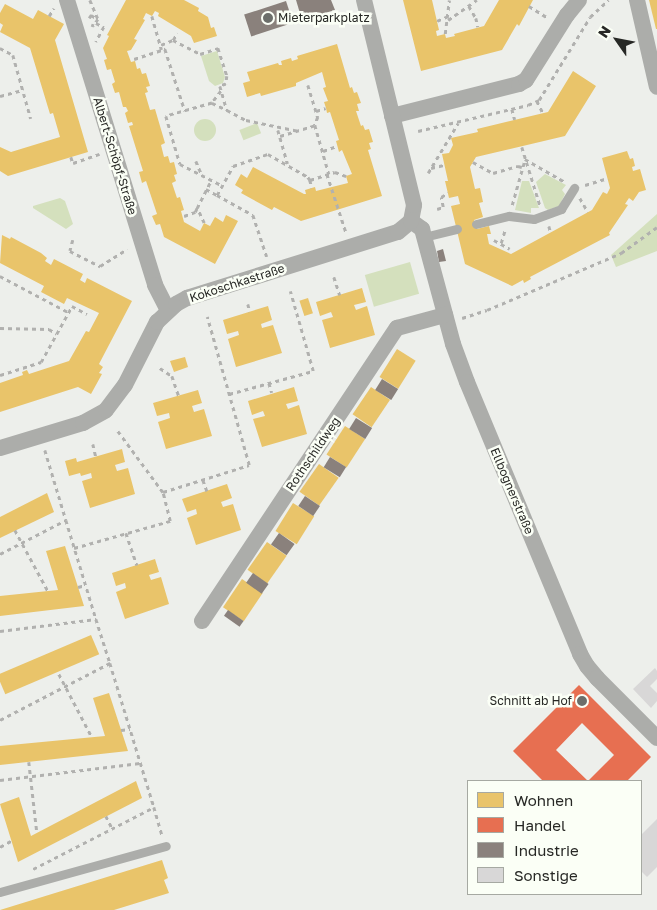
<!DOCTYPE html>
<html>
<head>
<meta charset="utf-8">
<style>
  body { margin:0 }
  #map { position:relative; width:657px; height:910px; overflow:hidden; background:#edefeb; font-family:"Golos Text",sans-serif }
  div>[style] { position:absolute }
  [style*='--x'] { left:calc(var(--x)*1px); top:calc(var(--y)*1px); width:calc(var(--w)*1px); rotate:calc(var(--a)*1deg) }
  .green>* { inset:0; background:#d4e0bd; transform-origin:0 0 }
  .round { border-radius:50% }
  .homes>* { inset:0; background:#e9c46a; transform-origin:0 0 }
  .shops>* { inset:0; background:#e76f51 }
  .industry>* { inset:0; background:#8a817c; transform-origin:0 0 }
  .building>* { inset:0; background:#d8d7d7 }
  .path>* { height:2.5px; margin-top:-1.25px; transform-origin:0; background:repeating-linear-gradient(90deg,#b1b1af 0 4px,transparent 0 8px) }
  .service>* { height:9px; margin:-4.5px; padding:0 4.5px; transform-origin:4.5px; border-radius:4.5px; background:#acadaa }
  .minor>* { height:16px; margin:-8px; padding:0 8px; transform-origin:8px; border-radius:8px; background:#acadaa }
  .dots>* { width:14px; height:14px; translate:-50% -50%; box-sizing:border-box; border:2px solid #fbfff6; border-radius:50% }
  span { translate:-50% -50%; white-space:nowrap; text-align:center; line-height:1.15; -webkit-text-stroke:5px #fbfff6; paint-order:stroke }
  .poi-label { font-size:12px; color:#272825 }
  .left { translate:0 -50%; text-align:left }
  .right { translate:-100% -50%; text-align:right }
  .street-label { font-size:12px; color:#272825 }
  .legend { position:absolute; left:467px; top:780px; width:175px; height:115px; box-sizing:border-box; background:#fbfff6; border:1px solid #a6a9a2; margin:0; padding:6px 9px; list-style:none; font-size:15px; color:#272825 }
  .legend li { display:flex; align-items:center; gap:10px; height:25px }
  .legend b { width:25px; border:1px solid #a6a9a2 }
  .north { position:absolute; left:592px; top:15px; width:50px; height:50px; -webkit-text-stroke:4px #fbfff6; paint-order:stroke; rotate:303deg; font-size:14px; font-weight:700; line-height:20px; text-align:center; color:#272825 }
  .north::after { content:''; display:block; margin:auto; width:18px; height:22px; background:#272825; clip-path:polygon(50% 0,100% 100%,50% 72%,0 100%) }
</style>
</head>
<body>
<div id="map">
  <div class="green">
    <div style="clip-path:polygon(217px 51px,225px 77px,223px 83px,215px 86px,209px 81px,201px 56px)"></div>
    <div class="round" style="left:194px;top:119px;width:22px;height:22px"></div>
    <div style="left:257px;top:123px;width:11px;height:19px;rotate:68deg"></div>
    <div style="clip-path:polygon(545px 174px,566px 185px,562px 190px,565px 194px,559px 206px,548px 210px,545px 208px,536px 182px)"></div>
    <div style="clip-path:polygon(522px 181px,529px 181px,539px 208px,531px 208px,531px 213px,515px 210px)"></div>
    <div style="clip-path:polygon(60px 198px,65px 201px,73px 224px,66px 229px,33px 208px,33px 206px)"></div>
    <div style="clip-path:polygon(657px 214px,657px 251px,616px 267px,611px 255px)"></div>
    <div style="left:410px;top:262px;width:33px;height:47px;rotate:74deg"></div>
  </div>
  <div class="homes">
    <div style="clip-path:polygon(126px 0,184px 0,199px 8px,198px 11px,208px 17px,211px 28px,214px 27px,217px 36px,194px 43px,191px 36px,158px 16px,159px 13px,155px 11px,152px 16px,146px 13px,143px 19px,145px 20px,134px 39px,137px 40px,131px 50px,127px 51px,131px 62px,135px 61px,137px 69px,140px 68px,142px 74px,146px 73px,150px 86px,146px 87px,148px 92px,145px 93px,150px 110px,155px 109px,165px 143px,161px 145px,164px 157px,168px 156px,170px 163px,174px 162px,177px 174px,174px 175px,176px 181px,172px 183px,177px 198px,180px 197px,184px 210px,181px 211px,184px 222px,200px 231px,204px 223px,210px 226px,215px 217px,223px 222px,226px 215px,238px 221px,215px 264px,164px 237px,160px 224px,156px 225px,152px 216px,157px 214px,146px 181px,142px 183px,139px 172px,143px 171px,129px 126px,133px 125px,132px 122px,128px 123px,125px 113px,128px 111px,126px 107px,123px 107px,119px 92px,115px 93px,112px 84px,115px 82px,111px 69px,107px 70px,104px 60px,107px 59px,103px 48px,109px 36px,107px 35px)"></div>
    <div style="clip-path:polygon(403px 0,432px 0,439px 30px,436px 31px,437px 36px,445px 34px,446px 38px,455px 36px,454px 34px,484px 26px,499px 0,533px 0,519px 26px,517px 24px,502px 50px,421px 71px)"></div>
    <div style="clip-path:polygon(649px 0,657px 0,657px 29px,656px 29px)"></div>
    <div style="clip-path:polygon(5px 4px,33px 19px,38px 10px,64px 24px,55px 40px,88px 152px,8px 176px,0 171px,0 147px,11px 152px,60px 137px,53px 113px,50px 114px,30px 48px,0 32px,3px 25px,0 23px,0 13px)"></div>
    <div style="clip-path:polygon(337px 44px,350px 88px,352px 87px,354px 93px,357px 92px,361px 103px,357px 104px,359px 111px,356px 111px,361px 126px,363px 125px,365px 130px,369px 129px,373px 142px,369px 143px,371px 149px,368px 150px,382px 196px,301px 221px,274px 207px,272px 210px,241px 193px,243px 190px,235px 185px,241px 174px,247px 178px,253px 167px,304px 194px,306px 194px,305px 190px,315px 187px,316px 191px,348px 183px,346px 176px,352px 174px,342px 150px,339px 152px,336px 141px,339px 140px,330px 112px,327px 113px,326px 108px,324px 102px,328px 101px,323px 88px,326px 87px,322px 72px,296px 83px,296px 86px,261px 96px,260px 93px,247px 97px,243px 83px,250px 81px,247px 72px,278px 63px,279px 65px,282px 65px,281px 61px,291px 58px,292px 61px,298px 59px,297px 56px)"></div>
    <div style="clip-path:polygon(573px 71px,596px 86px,565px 136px,476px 157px,470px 167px,475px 189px,480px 188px,483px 202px,479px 203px,483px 217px,474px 220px,477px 229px,489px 226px,491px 234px,487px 234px,489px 244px,511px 254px,592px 210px,603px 192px,607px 194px,610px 188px,602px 158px,627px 151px,630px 159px,633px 158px,635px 166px,632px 167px,633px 171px,640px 169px,646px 190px,639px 192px,633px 201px,629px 198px,625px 204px,628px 205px,609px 233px,610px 235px,530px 277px,531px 279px,524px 283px,523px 280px,512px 286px,465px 264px,451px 206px,460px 204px,458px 196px,449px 198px,445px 181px,448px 181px,442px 154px,449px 153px,453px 145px,451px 138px,478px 132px,477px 129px,548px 112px)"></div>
    <div style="clip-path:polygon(2px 235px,10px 239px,11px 237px,41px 253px,47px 258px,45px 261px,51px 265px,54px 259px,83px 274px,80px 280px,85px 283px,87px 278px,132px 301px,99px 364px,103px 367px,99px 373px,102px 374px,91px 394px,78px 387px,0 412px,0 383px,23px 375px,22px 372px,27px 370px,29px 374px,69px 361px,86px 331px,89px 332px,99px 313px,67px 298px,64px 304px,41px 292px,44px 286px,0 263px)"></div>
    <div style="clip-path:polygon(362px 288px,366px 302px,354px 305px,356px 310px,367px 306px,375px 335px,330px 348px,322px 320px,333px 317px,331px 312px,320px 316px,316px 302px)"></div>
    <div style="left:308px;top:298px;width:16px;height:9px;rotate:72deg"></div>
    <div style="clip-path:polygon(268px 306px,272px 320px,261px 324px,262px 328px,273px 325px,282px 353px,236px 367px,228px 339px,239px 335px,238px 331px,227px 334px,223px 320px)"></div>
    <div style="left:397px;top:349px;width:22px;height:33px;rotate:32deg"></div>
    <div style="clip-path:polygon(185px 357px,188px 367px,174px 372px,170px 361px)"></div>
    <div style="clip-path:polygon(294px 387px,298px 401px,286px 404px,288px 409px,299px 405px,307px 434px,262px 447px,253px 419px,265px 416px,263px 411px,252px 415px,248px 401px)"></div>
    <div style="left:371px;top:387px;width:23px;height:33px;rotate:34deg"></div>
    <div style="clip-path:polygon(198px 390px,202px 403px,192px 406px,194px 412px,204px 409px,212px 436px,166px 449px,158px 422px,170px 418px,169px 413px,157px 416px,153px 403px)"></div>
    <div style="left:345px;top:426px;width:24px;height:34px;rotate:33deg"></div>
    <div style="clip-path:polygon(122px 449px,125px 462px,115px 465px,117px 471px,128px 468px,135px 494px,90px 508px,82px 481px,92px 478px,91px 473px,81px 476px,80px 473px,69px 476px,65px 461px,76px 458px,77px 462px)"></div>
    <div style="left:319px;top:464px;width:24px;height:34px;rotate:35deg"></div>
    <div style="clip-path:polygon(227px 484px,232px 498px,221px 502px,223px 507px,233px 504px,241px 530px,196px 545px,187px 518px,197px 514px,196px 509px,187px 512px,182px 499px)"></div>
    <div style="clip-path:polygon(47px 493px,54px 512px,0 538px,0 517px)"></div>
    <div style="left:293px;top:503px;width:25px;height:33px;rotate:32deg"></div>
    <div style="left:267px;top:542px;width:24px;height:34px;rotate:35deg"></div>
    <div style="clip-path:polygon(65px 546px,84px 606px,0 616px,0 596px,58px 590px,46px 551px)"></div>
    <div style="clip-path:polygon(155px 559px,159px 572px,149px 575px,151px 580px,161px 577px,169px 604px,125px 619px,116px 592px,126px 588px,125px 583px,116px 586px,112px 573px)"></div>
    <div style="left:242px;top:579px;width:25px;height:34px;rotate:34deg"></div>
    <div style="left:91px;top:635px;width:21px;height:102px;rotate:67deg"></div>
    <div style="clip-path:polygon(109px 693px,128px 751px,0 765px,0 746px,105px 736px,93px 698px)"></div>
    <div style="clip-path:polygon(136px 781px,142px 798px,18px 862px,0 804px,19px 797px,31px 836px)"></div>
    <div style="clip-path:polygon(162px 860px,168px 878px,164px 880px,169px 893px,114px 910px,0 910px)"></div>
  </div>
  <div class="shops">
    <div style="clip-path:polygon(579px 685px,651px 757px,627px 781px,588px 781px,614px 755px,582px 723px,556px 750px,588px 781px,543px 781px,513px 751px)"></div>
  </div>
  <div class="industry">
    <div style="clip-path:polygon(296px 0,331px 0,335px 10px,302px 20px)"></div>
    <div style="left:286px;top:1px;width:23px;height:44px;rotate:72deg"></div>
    <div style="clip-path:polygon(443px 249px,446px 261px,439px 262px,437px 251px)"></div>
    <div style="left:382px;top:379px;width:19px;height:13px;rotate:32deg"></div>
    <div style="left:356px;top:418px;width:19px;height:13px;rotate:32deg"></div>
    <div style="left:330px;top:457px;width:19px;height:12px;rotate:32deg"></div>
    <div style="left:305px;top:496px;width:18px;height:12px;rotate:34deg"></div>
    <div style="left:279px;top:533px;width:19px;height:14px;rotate:35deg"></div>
    <div style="left:253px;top:573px;width:19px;height:12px;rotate:35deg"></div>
    <div style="left:228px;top:610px;width:19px;height:7px;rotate:35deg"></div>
  </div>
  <div class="building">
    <div style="clip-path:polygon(655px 668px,657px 671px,657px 679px,650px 686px,657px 693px,657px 701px,651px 708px,633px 689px)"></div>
    <div style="clip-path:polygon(657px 819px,657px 867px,647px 877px,641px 871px,641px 835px)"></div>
  </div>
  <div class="path">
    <div style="--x:90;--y:0;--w:21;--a:67"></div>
    <div style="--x:98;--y:19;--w:8;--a:120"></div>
    <div style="--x:94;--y:26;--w:3;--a:-162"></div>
    <div style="--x:469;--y:6;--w:14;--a:60"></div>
    <div style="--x:476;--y:18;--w:9;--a:77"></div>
    <div style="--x:529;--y:6;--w:22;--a:32"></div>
    <div style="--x:49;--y:16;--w:9;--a:-58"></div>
    <div style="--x:152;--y:16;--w:35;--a:74"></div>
    <div style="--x:89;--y:18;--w:4;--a:-56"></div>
    <div style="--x:91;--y:15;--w:6;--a:31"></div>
    <div style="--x:448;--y:20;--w:35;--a:-35"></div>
    <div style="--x:437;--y:21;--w:12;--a:-24"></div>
    <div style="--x:96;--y:23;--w:9;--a:27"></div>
    <div style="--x:104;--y:27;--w:17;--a:118"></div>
    <div style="--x:445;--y:34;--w:34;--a:-83"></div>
    <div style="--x:173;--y:40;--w:8;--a:-60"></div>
    <div style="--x:161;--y:45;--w:13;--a:-23"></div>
    <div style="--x:173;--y:40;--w:30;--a:27"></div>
    <div style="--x:200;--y:54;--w:19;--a:-18"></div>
    <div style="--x:218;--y:48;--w:29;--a:72"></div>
    <div style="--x:227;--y:76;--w:8;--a:97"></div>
    <div style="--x:226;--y:84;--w:6;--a:162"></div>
    <div style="--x:220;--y:86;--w:25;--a:74"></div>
    <div style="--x:227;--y:110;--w:21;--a:28"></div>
    <div style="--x:246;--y:120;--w:54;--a:11.7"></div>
    <div style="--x:0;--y:48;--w:15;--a:28"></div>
    <div style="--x:13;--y:55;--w:66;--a:74.3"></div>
    <div style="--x:134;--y:59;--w:33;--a:-18"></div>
    <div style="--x:165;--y:49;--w:65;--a:72.1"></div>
    <div style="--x:308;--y:85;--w:34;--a:73"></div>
    <div style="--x:318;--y:117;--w:9;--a:111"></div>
    <div style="--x:315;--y:125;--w:51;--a:74.1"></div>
    <div style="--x:221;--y:91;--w:15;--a:127"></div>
    <div style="--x:212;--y:103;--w:17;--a:25"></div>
    <div style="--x:0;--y:96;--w:24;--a:-15"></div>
    <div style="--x:537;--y:101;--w:13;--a:63"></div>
    <div style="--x:212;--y:103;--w:48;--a:164.2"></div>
    <div style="--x:166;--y:116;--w:50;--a:73.7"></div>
    <div style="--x:180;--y:164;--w:46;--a:27.1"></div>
    <div style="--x:512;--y:109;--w:11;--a:75"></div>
    <div style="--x:316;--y:111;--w:10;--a:-17"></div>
    <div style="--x:278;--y:130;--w:35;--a:74"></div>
    <div style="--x:418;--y:131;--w:113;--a:-13.3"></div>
    <div style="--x:528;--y:105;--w:12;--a:-24"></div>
    <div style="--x:539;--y:100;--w:97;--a:-58.4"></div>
    <div style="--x:590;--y:17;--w:25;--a:-43"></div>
    <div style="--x:280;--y:136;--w:37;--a:-17"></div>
    <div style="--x:522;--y:147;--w:61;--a:72.8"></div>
    <div style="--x:323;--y:151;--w:15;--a:-20"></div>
    <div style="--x:71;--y:157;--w:6;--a:72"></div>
    <div style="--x:73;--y:163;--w:28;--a:-19"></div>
    <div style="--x:196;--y:161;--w:13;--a:67"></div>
    <div style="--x:473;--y:162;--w:23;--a:29"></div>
    <div style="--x:493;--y:173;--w:26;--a:-16"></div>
    <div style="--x:518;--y:166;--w:4;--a:14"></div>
    <div style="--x:431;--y:168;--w:13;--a:-13"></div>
    <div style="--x:428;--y:173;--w:58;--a:-59"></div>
    <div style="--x:327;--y:174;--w:61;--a:71.9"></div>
    <div style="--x:310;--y:180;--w:8;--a:76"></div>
    <div style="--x:585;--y:185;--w:24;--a:-17"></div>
    <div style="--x:206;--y:189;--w:13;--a:29"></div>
    <div style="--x:217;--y:195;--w:33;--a:-61"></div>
    <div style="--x:233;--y:166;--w:37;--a:-19"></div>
    <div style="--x:268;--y:154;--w:46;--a:29.9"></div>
    <div style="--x:308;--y:177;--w:4;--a:56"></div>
    <div style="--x:310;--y:180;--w:26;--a:-18"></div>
    <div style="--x:335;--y:172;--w:12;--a:20"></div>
    <div style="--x:217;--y:195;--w:41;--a:29.1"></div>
    <div style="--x:253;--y:215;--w:44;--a:71.6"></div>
    <div style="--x:580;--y:198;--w:16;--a:60"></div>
    <div style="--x:512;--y:205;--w:48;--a:-74.2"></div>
    <div style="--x:525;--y:159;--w:46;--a:29.9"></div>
    <div style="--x:437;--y:209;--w:6;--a:-18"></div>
    <div style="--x:443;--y:207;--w:10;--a:-101"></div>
    <div style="--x:441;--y:197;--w:8;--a:-30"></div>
    <div style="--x:184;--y:216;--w:12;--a:-20"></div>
    <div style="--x:195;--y:212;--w:4;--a:-63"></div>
    <div style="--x:204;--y:223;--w:17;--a:-115"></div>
    <div style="--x:197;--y:208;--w:31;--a:-63"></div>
    <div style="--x:549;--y:226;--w:7;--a:74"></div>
    <div style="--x:73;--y:240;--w:11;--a:105"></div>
    <div style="--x:70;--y:251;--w:34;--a:27"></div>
    <div style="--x:100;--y:266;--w:32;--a:-32"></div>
    <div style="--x:494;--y:240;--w:18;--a:29"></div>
    <div style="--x:501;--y:243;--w:14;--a:-73"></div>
    <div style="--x:0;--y:276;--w:77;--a:27.9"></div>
    <div style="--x:334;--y:277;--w:19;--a:72"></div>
    <div style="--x:248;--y:304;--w:8;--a:76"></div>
    <div style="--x:462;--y:318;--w:26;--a:-18"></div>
    <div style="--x:487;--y:310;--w:146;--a:-23"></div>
    <div style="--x:621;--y:253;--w:44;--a:-35.8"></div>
    <div style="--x:0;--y:328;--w:49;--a:1.2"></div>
    <div style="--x:49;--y:329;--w:9;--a:32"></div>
    <div style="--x:160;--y:368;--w:14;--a:34"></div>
    <div style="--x:172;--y:376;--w:21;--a:71"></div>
    <div style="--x:0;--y:375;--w:43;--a:-17.6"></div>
    <div style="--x:41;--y:362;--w:64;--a:-61"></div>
    <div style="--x:72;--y:306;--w:17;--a:28"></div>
    <div style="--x:269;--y:383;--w:10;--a:73"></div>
    <div style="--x:229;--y:394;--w:87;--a:-15.3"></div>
    <div style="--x:313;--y:371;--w:83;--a:-106"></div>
    <div style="--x:118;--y:431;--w:76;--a:53.6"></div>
    <div style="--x:163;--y:492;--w:90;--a:-17.4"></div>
    <div style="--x:249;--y:465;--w:154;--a:-105.8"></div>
    <div style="--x:93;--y:444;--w:13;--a:77"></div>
    <div style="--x:45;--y:450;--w:73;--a:73.3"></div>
    <div style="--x:203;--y:480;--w:12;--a:70"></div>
    <div style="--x:15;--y:530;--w:69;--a:61.6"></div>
    <div style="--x:126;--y:533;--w:34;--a:71"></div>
    <div style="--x:74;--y:548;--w:100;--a:-15.7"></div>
    <div style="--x:170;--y:521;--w:30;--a:-104"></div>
    <div style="--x:0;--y:554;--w:74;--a:-27.3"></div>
    <div style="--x:66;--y:520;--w:103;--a:73.1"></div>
    <div style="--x:78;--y:587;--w:8;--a:-14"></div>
    <div style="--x:0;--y:631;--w:97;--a:-7.1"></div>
    <div style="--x:96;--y:619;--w:46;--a:72.3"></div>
    <div style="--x:59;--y:674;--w:71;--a:62.4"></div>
    <div style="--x:0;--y:720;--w:124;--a:-27.4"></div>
    <div style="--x:110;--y:663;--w:151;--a:73"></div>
    <div style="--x:121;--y:730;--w:9;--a:-6"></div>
    <div style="--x:29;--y:762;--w:70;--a:83.5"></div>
    <div style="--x:0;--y:780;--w:141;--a:-6.9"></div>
    <div style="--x:106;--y:816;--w:13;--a:63"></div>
    <div style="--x:0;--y:847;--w:13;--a:-29"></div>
    <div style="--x:33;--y:869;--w:136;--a:-27.1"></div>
    <div style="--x:154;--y:807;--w:29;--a:74"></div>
  </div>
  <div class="service">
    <div style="--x:476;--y:224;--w:34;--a:-14"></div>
    <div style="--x:509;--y:216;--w:25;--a:7"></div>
    <div style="--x:534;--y:219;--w:29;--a:-20"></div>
    <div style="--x:561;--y:209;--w:25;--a:-58"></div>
    <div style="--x:424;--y:237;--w:34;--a:-14"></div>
    <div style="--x:0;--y:892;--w:172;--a:-15.5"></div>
  </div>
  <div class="minor">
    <div style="--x:67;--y:0;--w:298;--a:72.8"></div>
    <div style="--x:155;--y:285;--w:28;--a:63"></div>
    <div style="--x:637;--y:0;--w:89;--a:77.1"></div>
    <div style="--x:392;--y:116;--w:131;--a:-14.1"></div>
    <div style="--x:519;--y:84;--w:8;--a:-30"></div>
    <div style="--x:526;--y:80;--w:77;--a:-57.8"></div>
    <div style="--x:567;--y:15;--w:19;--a:-51"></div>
    <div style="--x:411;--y:221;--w:14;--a:36"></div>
    <div style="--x:422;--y:229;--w:119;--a:74.9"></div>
    <div style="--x:453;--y:344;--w:40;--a:69.8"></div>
    <div style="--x:467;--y:382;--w:295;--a:67.4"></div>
    <div style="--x:580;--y:654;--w:14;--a:60"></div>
    <div style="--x:587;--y:666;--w:16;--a:50"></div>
    <div style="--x:597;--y:678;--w:85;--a:45"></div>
    <div style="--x:0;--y:448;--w:87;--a:-16.8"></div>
    <div style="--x:83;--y:423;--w:26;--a:-29"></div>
    <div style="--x:106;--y:410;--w:31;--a:-53"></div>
    <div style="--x:125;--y:385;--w:71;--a:-63.1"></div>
    <div style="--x:157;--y:322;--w:26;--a:-43"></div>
    <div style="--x:176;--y:304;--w:13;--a:-29"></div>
    <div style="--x:187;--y:298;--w:221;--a:-17.4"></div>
    <div style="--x:398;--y:232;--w:17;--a:-40"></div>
    <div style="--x:411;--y:221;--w:16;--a:-79"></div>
    <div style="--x:414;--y:205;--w:211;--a:-103.7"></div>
    <div style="--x:202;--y:621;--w:352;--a:-56.4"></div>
    <div style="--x:397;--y:328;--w:50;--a:-15.2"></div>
  </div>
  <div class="dots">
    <div style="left:268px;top:18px;background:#6c6e6a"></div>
    <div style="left:582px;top:701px;background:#6c6e6a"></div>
  </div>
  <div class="poi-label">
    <span class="left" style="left:278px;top:18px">Mieterparkplatz</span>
    <span class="right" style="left:572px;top:701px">Schnitt ab Hof</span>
  </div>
  <div class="street-label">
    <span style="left:115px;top:156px;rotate:73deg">Albert-Schöpf-Straße</span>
    <span style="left:237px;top:283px;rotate:-18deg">Kokoschkastraße</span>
    <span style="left:313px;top:454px;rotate:-56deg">Rothschildweg</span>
    <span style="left:512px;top:491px;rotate:67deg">Ellbognerstraße</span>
  </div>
  <ul class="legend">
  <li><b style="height:14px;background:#e9c46a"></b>Wohnen</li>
  <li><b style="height:14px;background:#e76f51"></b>Handel</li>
  <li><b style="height:14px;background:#8a817c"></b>Industrie</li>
  <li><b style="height:14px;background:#d8d7d7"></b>Sonstige</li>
  </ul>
  <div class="north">N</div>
</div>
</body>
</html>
